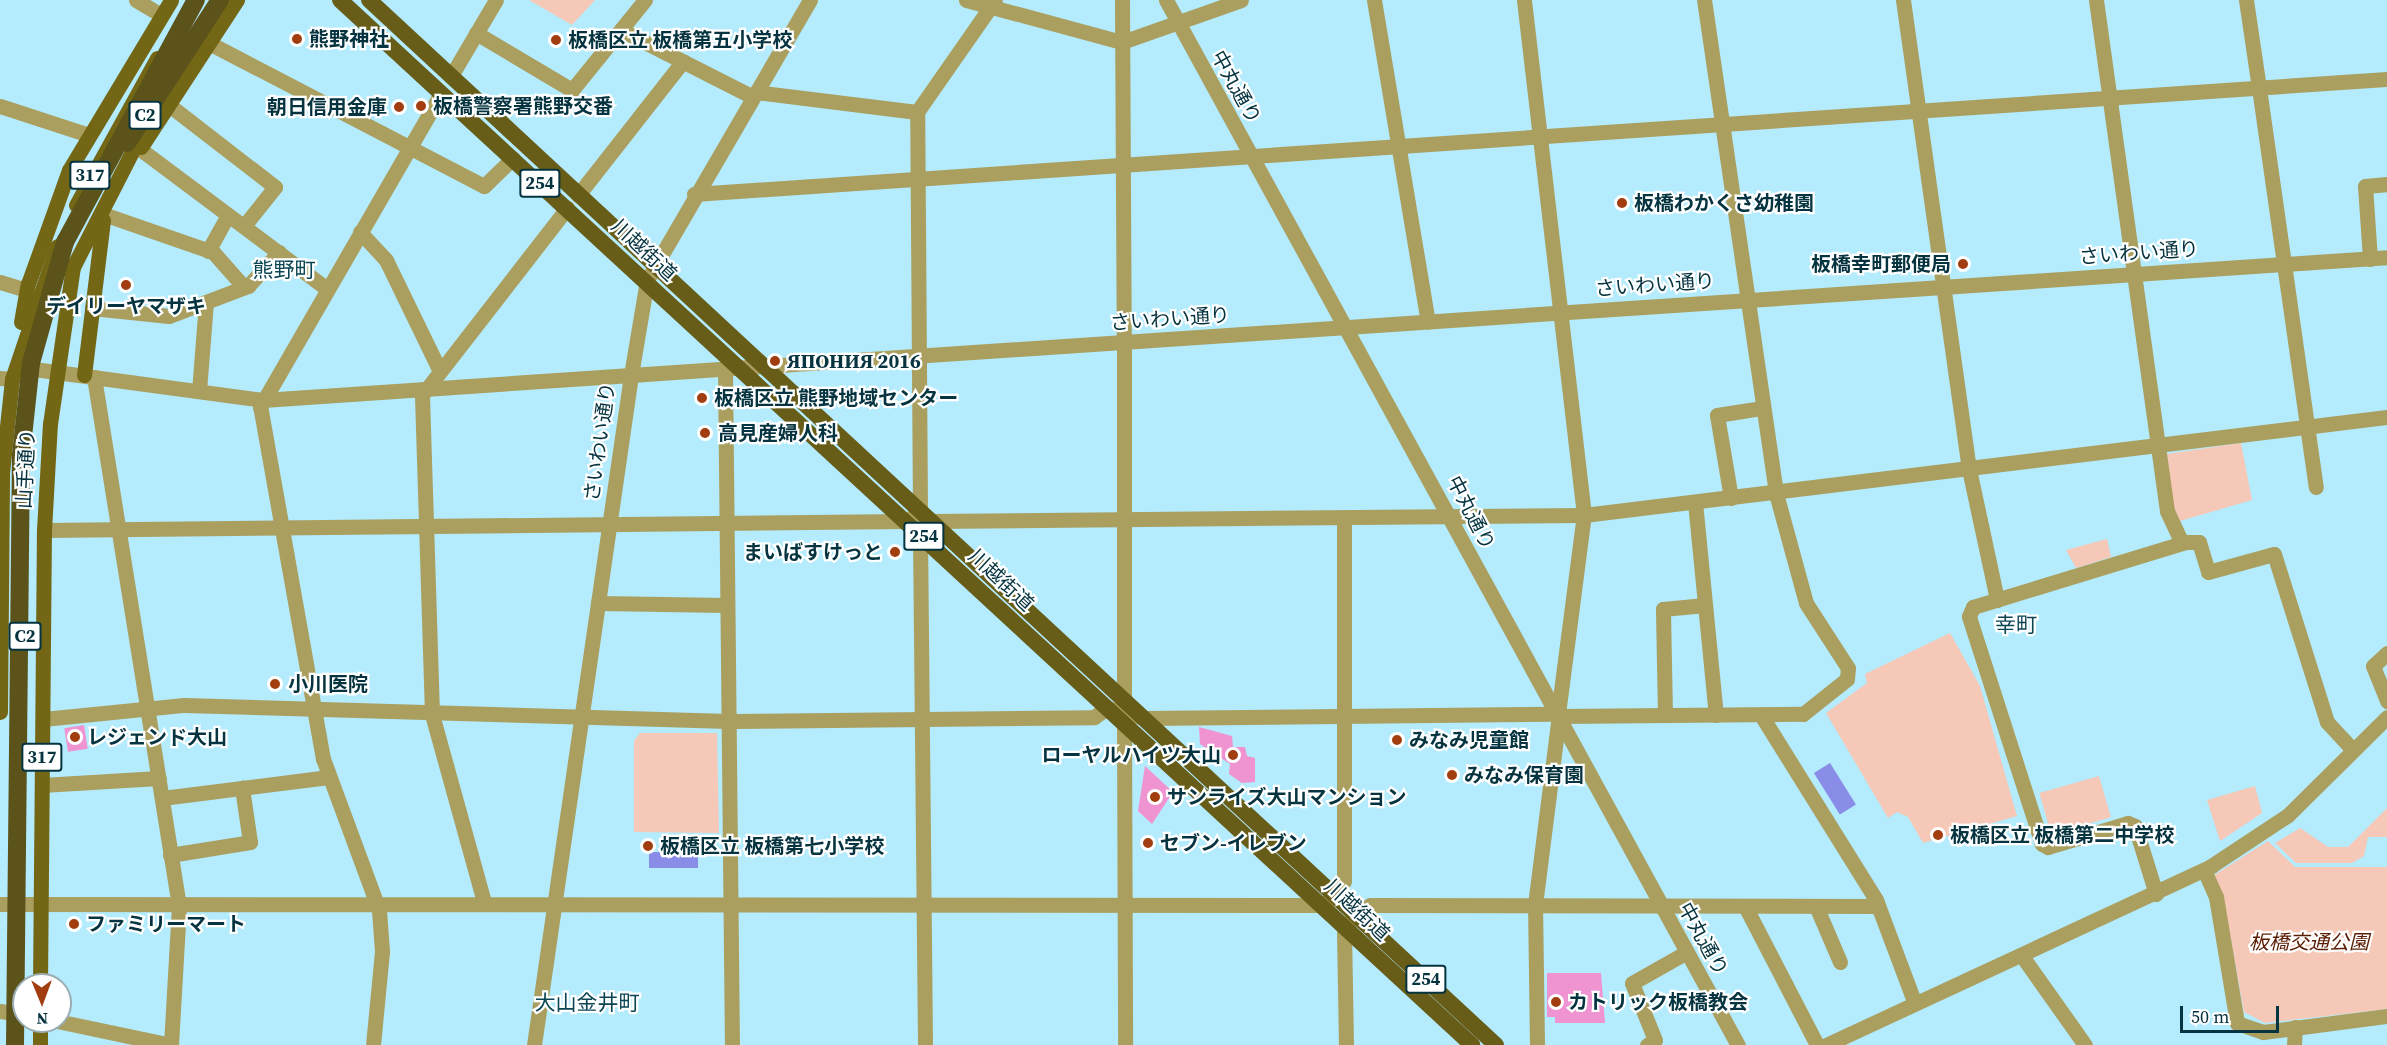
<!DOCTYPE html>
<html>
<head>
<meta charset="utf-8">
<style>
  body { margin:0 }
  #map { position:relative; width:2387px; height:1045px; overflow:hidden; background:#b4ebfd; font-family:"Source Serif 4","Noto Sans JP",serif }
  div>[style] { position:absolute }
  [style*='--x'] { left:calc(var(--x)*1px); top:calc(var(--y)*1px); width:calc(var(--w)*1px); rotate:calc(var(--a)*1deg) }
  .green>* { inset:0; background:#f6c8b7; transform-origin:0 0 }
  .water>* { inset:0; background:#898de7; transform-origin:0 0 }
  .building>* { inset:0; background:#ef94d1; transform-origin:0 0 }
  .minor>* { height:15px; margin:-7.5px; padding:0 7.5px; transform-origin:7.5px; border-radius:7.5px; background:#aa9f5f }
  .tertiary>* { height:15px; margin:-7.5px; padding:0 7.5px; transform-origin:7.5px; border-radius:7.5px; background:#aa9f5f }
  .primary>* { height:15px; margin:-7.5px; padding:0 7.5px; transform-origin:7.5px; border-radius:7.5px; background:#736716 }
  .trunk>* { height:16px; margin:-8px; padding:0 8px; transform-origin:8px; border-radius:8px; background:#685d18 }
  .motorway>* { height:18px; margin:-9px; padding:0 9px; transform-origin:9px; border-radius:9px; background:#5c531b }
  .motorway-bridge>* { height:18px; margin:-9px; padding:0 9px; transform-origin:9px; border-radius:9px; background:#5c531b }
  .dots>* { width:16px; height:16px; translate:-50% -50%; box-sizing:border-box; border:3px solid #fff; border-radius:50% }
  span { translate:-50% -50%; white-space:nowrap; text-align:center; line-height:1.15; -webkit-text-stroke:4.5px #fff; paint-order:stroke }
  .shield-label span { padding:2px 4px; background:#fff; border:2px solid; border-radius:4px; -webkit-text-stroke-width:0 }
  .shield-label { font-size:18px; color:#05333f; font-weight:700 }
  .poi-label { font-size:20px; color:#05333f; font-weight:700 }
  .left { translate:0 -50%; text-align:left }
  .right { translate:-100% -50%; text-align:right }
  .street-label { font-size:20px; color:#05333f }
  .park-label { font-size:20px; color:#5a1c03; font-style:italic }
  .neighbourhood-label { font-size:21px; color:#0b4554 }
  .north { position:absolute; left:12px; top:973px; width:60px; height:60px; box-sizing:border-box; background:#fff; border:2px solid #9badb2; border-radius:50%; rotate:179deg; font-size:16px; font-weight:700; line-height:24px; text-align:center; color:#05333f }
  .north::after { content:''; display:block; margin:auto; width:21px; height:27px; background:#a23d10; clip-path:polygon(50% 0,100% 100%,50% 72%,0 100%) }
  .scale { position:absolute; left:2180px; top:1006px; width:99px; height:27px; box-sizing:border-box; border:3px solid #05333f; border-top:0; padding-left:8px; font-size:18px; line-height:21px; white-space:nowrap; color:#05333f; -webkit-text-stroke:4px #fff; paint-order:stroke }
</style>
</head>
<body>
<div id="map">
  <div class="green">
    <div style="clip-path:polygon(529px 0,595px 0,572px 25px)"></div>
    <div style="clip-path:polygon(2241px 443px,2252px 500px,2180px 521px,2172px 504px,2167px 454px)"></div>
    <div style="clip-path:polygon(2107px 539px,2111px 557px,2076px 568px,2066px 550px)"></div>
    <div style="clip-path:polygon(1950px 633px,1980px 686px,2017px 816px,1923px 843px,1908px 817px,1897px 812px,1888px 818px,1826px 713px,1867px 683px,1865px 674px)"></div>
    <div style="clip-path:polygon(640px 733px,717px 733px,719px 833px,634px 832px,634px 741px)"></div>
    <div style="left:2099px;top:776px;width:43px;height:62px;rotate:74deg"></div>
    <div style="clip-path:polygon(2255px 786px,2262px 813px,2220px 841px,2207px 800px)"></div>
    <div style="clip-path:polygon(2387px 808px,2387px 837px,2368px 837px,2364px 856px,2352px 863px,2296px 863px,2275px 843px,2300px 828px,2328px 847px,2348px 847px)"></div>
    <div style="clip-path:polygon(2268px 841px,2295px 867px,2387px 867px,2387px 1009px,2265px 1023px,2244px 1012px,2223px 896px,2213px 876px)"></div>
  </div>
  <div class="water">
    <div style="left:1830px;top:763px;width:49px;height:19px;rotate:58deg"></div>
    <div style="left:698px;top:852px;width:16px;height:49px;rotate:90deg"></div>
  </div>
  <div class="building">
    <div style="left:84px;top:725px;width:24px;height:20px;rotate:81deg"></div>
    <div style="clip-path:polygon(1199px 727px,1232px 736px,1233px 747px,1245px 747px,1247px 756px,1255px 758px,1255px 782px,1242px 783px,1229px 774px,1230px 764px,1200px 744px)"></div>
    <div style="clip-path:polygon(1145px 766px,1173px 792px,1152px 824px,1138px 811px)"></div>
    <div style="clip-path:polygon(1547px 973px,1601px 973px,1605px 1023px,1555px 1023px,1555px 1017px,1547px 1017px)"></div>
  </div>
  <div class="minor">
    <div style="--x:136;--y:0;--w:29;--a:31"></div>
    <div style="--x:966;--y:0;--w:162;--a:15.1"></div>
    <div style="--x:1122;--y:42;--w:126;--a:-19.4"></div>
    <div style="--x:1122;--y:0;--w:343;--a:89.7"></div>
    <div style="--x:1374;--y:0;--w:326;--a:80.5"></div>
    <div style="--x:1903;--y:0;--w:474;--a:82"></div>
    <div style="--x:1969;--y:469;--w:134;--a:77.9"></div>
    <div style="--x:2096;--y:0;--w:516;--a:82.09"></div>
    <div style="--x:2167;--y:511;--w:35;--a:65"></div>
    <div style="--x:621;--y:30;--w:148;--a:26.9"></div>
    <div style="--x:476;--y:33;--w:112;--a:30.7"></div>
    <div style="--x:572;--y:90;--w:116;--a:-51"></div>
    <div style="--x:209;--y:43;--w:310;--a:27.5"></div>
    <div style="--x:484;--y:186;--w:40;--a:-44"></div>
    <div style="--x:451;--y:76;--w:88;--a:-59.4"></div>
    <div style="--x:2259;--y:88;--w:403;--a:81.9"></div>
    <div style="--x:756;--y:92;--w:162;--a:7.1"></div>
    <div style="--x:169;--y:105;--w:134;--a:37.7"></div>
    <div style="--x:275;--y:187;--w:50;--a:128.5"></div>
    <div style="--x:0;--y:106;--w:90;--a:18"></div>
    <div style="--x:140;--y:149;--w:234;--a:36.8"></div>
    <div style="--x:694;--y:194;--w:1697;--a:-3.89"></div>
    <div style="--x:578;--y:195;--w:170;--a:-51.9"></div>
    <div style="--x:106;--y:215;--w:113;--a:19.1"></div>
    <div style="--x:213;--y:252;--w:47;--a:48.5"></div>
    <div style="--x:360;--y:232;--w:38;--a:47"></div>
    <div style="--x:386;--y:260;--w:123;--a:64.1"></div>
    <div style="--x:208;--y:251;--w:41;--a:-60.9"></div>
    <div style="--x:2370;--y:259;--w:73;--a:-93.9"></div>
    <div style="--x:2365;--y:186;--w:22;--a:-5"></div>
    <div style="--x:0;--y:282;--w:28;--a:17"></div>
    <div style="--x:92;--y:308;--w:77;--a:5.9"></div>
    <div style="--x:169;--y:316;--w:85;--a:-20.8"></div>
    <div style="--x:248;--y:286;--w:46;--a:-47.6"></div>
    <div style="--x:19;--y:367;--w:246;--a:7.7"></div>
    <div style="--x:263;--y:400;--w:369;--a:-3.9"></div>
    <div style="--x:631;--y:375;--w:96;--a:-80.4"></div>
    <div style="--x:725;--y:369;--w:676;--a:89.41"></div>
    <div style="--x:94;--y:377;--w:536;--a:80.87"></div>
    <div style="--x:179;--y:906;--w:139;--a:93.3"></div>
    <div style="--x:0;--y:378;--w:12;--a:5"></div>
    <div style="--x:199;--y:391;--w:89;--a:-85.5"></div>
    <div style="--x:1731;--y:498;--w:84;--a:-99.6"></div>
    <div style="--x:1717;--y:415;--w:46;--a:-8.8"></div>
    <div style="--x:1695;--y:502;--w:214;--a:84.4"></div>
    <div style="--x:931;--y:521;--w:653;--a:-0.53"></div>
    <div style="--x:1584;--y:515;--w:809;--a:-6.96"></div>
    <div style="--x:44;--y:530;--w:863;--a:-0.6"></div>
    <div style="--x:907;--y:521;--w:16;--a:-38"></div>
    <div style="--x:920;--y:511;--w:399;--a:-90.4"></div>
    <div style="--x:917;--y:112;--w:136;--a:-55.1"></div>
    <div style="--x:920;--y:533;--w:512;--a:89.44"></div>
    <div style="--x:598;--y:603;--w:129;--a:0.9"></div>
    <div style="--x:2387;--y:653;--w:19;--a:137"></div>
    <div style="--x:2373;--y:666;--w:38;--a:68"></div>
    <div style="--x:1665;--y:715;--w:106;--a:-91.1"></div>
    <div style="--x:1663;--y:609;--w:42;--a:-5.4"></div>
    <div style="--x:1761;--y:715;--w:218;--a:58.1"></div>
    <div style="--x:1876;--y:900;--w:108;--a:69.4"></div>
    <div style="--x:43;--y:719;--w:142;--a:-5.7"></div>
    <div style="--x:184;--y:705;--w:545;--a:1.68"></div>
    <div style="--x:729;--y:721;--w:365;--a:-0.6"></div>
    <div style="--x:1094;--y:717;--w:16;--a:-35"></div>
    <div style="--x:1107;--y:708;--w:38;--a:15"></div>
    <div style="--x:1144;--y:718;--w:414;--a:-0.6"></div>
    <div style="--x:1558;--y:714;--w:201;--a:-82.6"></div>
    <div style="--x:1584;--y:515;--w:518;--a:-96.65"></div>
    <div style="--x:1124;--y:722;--w:323;--a:89.8"></div>
    <div style="--x:42;--y:785;--w:117;--a:-3.4"></div>
    <div style="--x:162;--y:798;--w:168;--a:-7.2"></div>
    <div style="--x:170;--y:855;--w:81;--a:-9.2"></div>
    <div style="--x:250;--y:842;--w:55;--a:-98.4"></div>
    <div style="--x:2204;--y:870;--w:30;--a:66"></div>
    <div style="--x:2216;--y:897;--w:128;--a:80.5"></div>
    <div style="--x:2237;--y:1023;--w:28;--a:19"></div>
    <div style="--x:2263;--y:1032;--w:125;--a:-7.4"></div>
    <div style="--x:2156;--y:894;--w:71;--a:-107.2"></div>
    <div style="--x:2135;--y:826;--w:8;--a:-157"></div>
    <div style="--x:2128;--y:823;--w:84;--a:163.3"></div>
    <div style="--x:2048;--y:847;--w:7;--a:-153"></div>
    <div style="--x:2042;--y:844;--w:239;--a:-107.8"></div>
    <div style="--x:1969;--y:616;--w:10;--a:-66"></div>
    <div style="--x:1973;--y:607;--w:223;--a:-17"></div>
    <div style="--x:2186;--y:542;--w:13;--a:0"></div>
    <div style="--x:2199;--y:542;--w:31;--a:73"></div>
    <div style="--x:2208;--y:572;--w:68;--a:-15.3"></div>
    <div style="--x:2274;--y:554;--w:176;--a:72.5"></div>
    <div style="--x:2327;--y:722;--w:38;--a:47"></div>
    <div style="--x:484;--y:902;--w:195;--a:-105.5"></div>
    <div style="--x:432;--y:714;--w:319;--a:-91.8"></div>
    <div style="--x:422;--y:395;--w:237;--a:-52.2"></div>
    <div style="--x:0;--y:904;--w:1321;--a:0.04"></div>
    <div style="--x:1321;--y:905;--w:17;--a:-31"></div>
    <div style="--x:1336;--y:896;--w:17;--a:-62"></div>
    <div style="--x:1344;--y:881;--w:363;--a:-90"></div>
    <div style="--x:1745;--y:906;--w:157;--a:62.6"></div>
    <div style="--x:1816;--y:906;--w:61;--a:66.8"></div>
    <div style="--x:2022;--y:956;--w:109;--a:54.7"></div>
    <div style="--x:0;--y:1011;--w:24;--a:9"></div>
    <div style="--x:57;--y:1021;--w:116;--a:11.9"></div>
    <div style="--x:373;--y:1045;--w:94;--a:-84.5"></div>
    <div style="--x:382;--y:951;--w:41;--a:-94.2"></div>
    <div style="--x:379;--y:910;--w:161;--a:-110.3"></div>
    <div style="--x:323;--y:759;--w:358;--a:-100.1"></div>
    <div style="--x:260;--y:407;--w:362;--a:-60"></div>
    <div style="--x:1346;--y:1045;--w:119;--a:-91"></div>
    <div style="--x:1344;--y:926;--w:33;--a:-39"></div>
    <div style="--x:1370;--y:905;--w:508;--a:0.11"></div>
    <div style="--x:1537;--y:1045;--w:140;--a:-90.8"></div>
    <div style="--x:1535;--y:905;--w:191;--a:-82.8"></div>
    <div style="--x:1559;--y:716;--w:244;--a:-0.5"></div>
    <div style="--x:1803;--y:714;--w:56;--a:-38.5"></div>
    <div style="--x:1847;--y:679;--w:11;--a:-85"></div>
    <div style="--x:1848;--y:668;--w:77;--a:-122.9"></div>
    <div style="--x:1806;--y:603;--w:114;--a:-105.3"></div>
    <div style="--x:1776;--y:493;--w:498;--a:-98.3"></div>
    <div style="--x:1647;--y:1045;--w:9;--a:-32"></div>
    <div style="--x:1655;--y:1040;--w:61;--a:-112"></div>
    <div style="--x:1632;--y:983;--w:63;--a:-29.4"></div>
    <div style="--x:1826;--y:1045;--w:425;--a:-24.9"></div>
    <div style="--x:2211;--y:866;--w:92;--a:-33.5"></div>
    <div style="--x:2288;--y:815;--w:139;--a:-44.7"></div>
    <div style="--x:2294;--y:1045;--w:18;--a:-87"></div>
  </div>
  <div class="tertiary">
    <div style="--x:1166;--y:0;--w:1191;--a:61.31"></div>
    <div style="--x:2246;--y:0;--w:89;--a:81.6"></div>
    <div style="--x:647;--y:280;--w:324;--a:-59.8"></div>
    <div style="--x:1124;--y:722;--w:379;--a:-90"></div>
    <div style="--x:534;--y:1045;--w:677;--a:-81.76"></div>
    <div style="--x:631;--y:375;--w:1760;--a:-3.84"></div>
  </div>
  <div class="primary">
    <div style="--x:141;--y:147;--w:176;--a:-56.9"></div>
    <div style="--x:76;--y:205;--w:168;--a:-61.1"></div>
    <div style="--x:21;--y:322;--w:39;--a:-80"></div>
    <div style="--x:28;--y:284;--w:121;--a:-70.2"></div>
    <div style="--x:69;--y:170;--w:198;--a:-59"></div>
    <div style="--x:84;--y:375;--w:156;--a:-83"></div>
    <div style="--x:0;--y:712;--w:239;--a:-89.5"></div>
    <div style="--x:2;--y:473;--w:95;--a:-83.9"></div>
    <div style="--x:12;--y:379;--w:140;--a:-71.3"></div>
    <div style="--x:40;--y:985;--w:455;--a:-89.5"></div>
    <div style="--x:44;--y:530;--w:106;--a:-86.8"></div>
    <div style="--x:50;--y:424;--w:159;--a:-81.7"></div>
    <div style="--x:73;--y:267;--w:149;--a:-62.9"></div>
    <div style="--x:40;--y:1045;--w:24;--a:-90"></div>
  </div>
  <div class="trunk">
    <div style="--x:340;--y:0;--w:1541;--a:42.71"></div>
    <div style="--x:369;--y:0;--w:1537;--a:42.84"></div>
  </div>
  <div class="motorway">
    <div style="--x:127;--y:143;--w:171;--a:-57"></div>
  </div>
  <div class="motorway-bridge">
    <div style="--x:15;--y:1045;--w:590;--a:-89.42"></div>
    <div style="--x:21;--y:455;--w:93;--a:-83.8"></div>
    <div style="--x:31;--y:363;--w:126;--a:-74.3"></div>
    <div style="--x:65;--y:242;--w:275;--a:-61.6"></div>
  </div>
  <div class="dots">
    <div style="left:297px;top:39px;background:#a23d10"></div>
    <div style="left:556px;top:40px;background:#a23d10"></div>
    <div style="left:421px;top:106px;background:#a23d10"></div>
    <div style="left:399px;top:107px;background:#a23d10"></div>
    <div style="left:1622px;top:203px;background:#a23d10"></div>
    <div style="left:1963px;top:264px;background:#a23d10"></div>
    <div style="left:126px;top:285px;background:#a23d10"></div>
    <div style="left:775px;top:361px;background:#a23d10"></div>
    <div style="left:702px;top:398px;background:#a23d10"></div>
    <div style="left:705px;top:433px;background:#a23d10"></div>
    <div style="left:895px;top:552px;background:#a23d10"></div>
    <div style="left:275px;top:684px;background:#a23d10"></div>
    <div style="left:75px;top:737px;background:#a23d10"></div>
    <div style="left:1397px;top:740px;background:#a23d10"></div>
    <div style="left:1233px;top:755px;background:#a23d10"></div>
    <div style="left:1452px;top:775px;background:#a23d10"></div>
    <div style="left:1155px;top:797px;background:#a23d10"></div>
    <div style="left:1938px;top:835px;background:#a23d10"></div>
    <div style="left:1148px;top:843px;background:#a23d10"></div>
    <div style="left:648px;top:846px;background:#a23d10"></div>
    <div style="left:74px;top:924px;background:#a23d10"></div>
    <div style="left:1556px;top:1002px;background:#a23d10"></div>
  </div>
  <div class="shield-label">
    <span style="left:145px;top:115px">C2</span>
    <span style="left:90px;top:175px">317</span>
    <span style="left:540px;top:183px">254</span>
    <span style="left:924px;top:536px">254</span>
    <span style="left:25px;top:636px">C2</span>
    <span style="left:42px;top:757px">317</span>
    <span style="left:1426px;top:979px">254</span>
  </div>
  <div class="poi-label">
    <span class="left" style="left:309px;top:39px">熊野神社</span>
    <span class="left" style="left:568px;top:40px">板橋区立 板橋第五小学校</span>
    <span class="left" style="left:433px;top:106px">板橋警察署熊野交番</span>
    <span class="right" style="left:387px;top:107px">朝日信用金庫</span>
    <span class="left" style="left:1634px;top:203px">板橋わかくさ幼稚園</span>
    <span class="right" style="left:1951px;top:264px">板橋幸町郵便局</span>
    <span style="left:126px;top:306px">デイリーヤマザキ</span>
    <span class="left" style="left:787px;top:361px">ЯПОНИЯ 2016</span>
    <span class="left" style="left:714px;top:398px">板橋区立 熊野地域センター</span>
    <span class="left" style="left:718px;top:433px">高見産婦人科</span>
    <span class="right" style="left:883px;top:552px">まいばすけっと</span>
    <span class="left" style="left:288px;top:684px">小川医院</span>
    <span class="left" style="left:87px;top:737px">レジェンド大山</span>
    <span class="left" style="left:1409px;top:740px">みなみ児童館</span>
    <span class="right" style="left:1221px;top:755px">ローヤルハイツ大山</span>
    <span class="left" style="left:1464px;top:775px">みなみ保育園</span>
    <span class="left" style="left:1167px;top:797px">サンライズ大山マンション</span>
    <span class="left" style="left:1950px;top:835px">板橋区立 板橋第二中学校</span>
    <span class="left" style="left:1160px;top:843px">セブン-イレブン</span>
    <span class="left" style="left:660px;top:846px">板橋区立 板橋第七小学校</span>
    <span class="left" style="left:86px;top:924px">ファミリーマート</span>
    <span class="left" style="left:1568px;top:1002px">カトリック板橋教会</span>
  </div>
  <div class="street-label">
    <span style="left:1236px;top:87px;rotate:61deg">中丸通り</span>
    <span style="left:644px;top:250px;rotate:43deg">川越街道</span>
    <span style="left:2139px;top:253px;rotate:-4deg">さいわい通り</span>
    <span style="left:1655px;top:285px;rotate:-4deg">さいわい通り</span>
    <span style="left:1170px;top:319px;rotate:-4deg">さいわい通り</span>
    <span style="left:600px;top:442px;rotate:-82deg">さいわい通り</span>
    <span style="left:26px;top:469px;rotate:-87deg">山手通り</span>
    <span style="left:1471px;top:513px;rotate:63deg">中丸通り</span>
    <span style="left:1001px;top:580px;rotate:43deg">川越街道</span>
    <span style="left:1357px;top:910px;rotate:43deg">川越街道</span>
    <span style="left:1703px;top:939px;rotate:61deg">中丸通り</span>
  </div>
  <div class="park-label">
    <span style="left:2309px;top:942px">板橋交通公園</span>
  </div>
  <div class="neighbourhood-label">
    <span style="left:284px;top:270px">熊野町</span>
    <span style="left:2016px;top:625px">幸町</span>
    <span style="left:587px;top:1003px">大山金井町</span>
  </div>
  <div class="north">N</div>
  <div class="scale">50 m</div>
</div>
</body>
</html>
